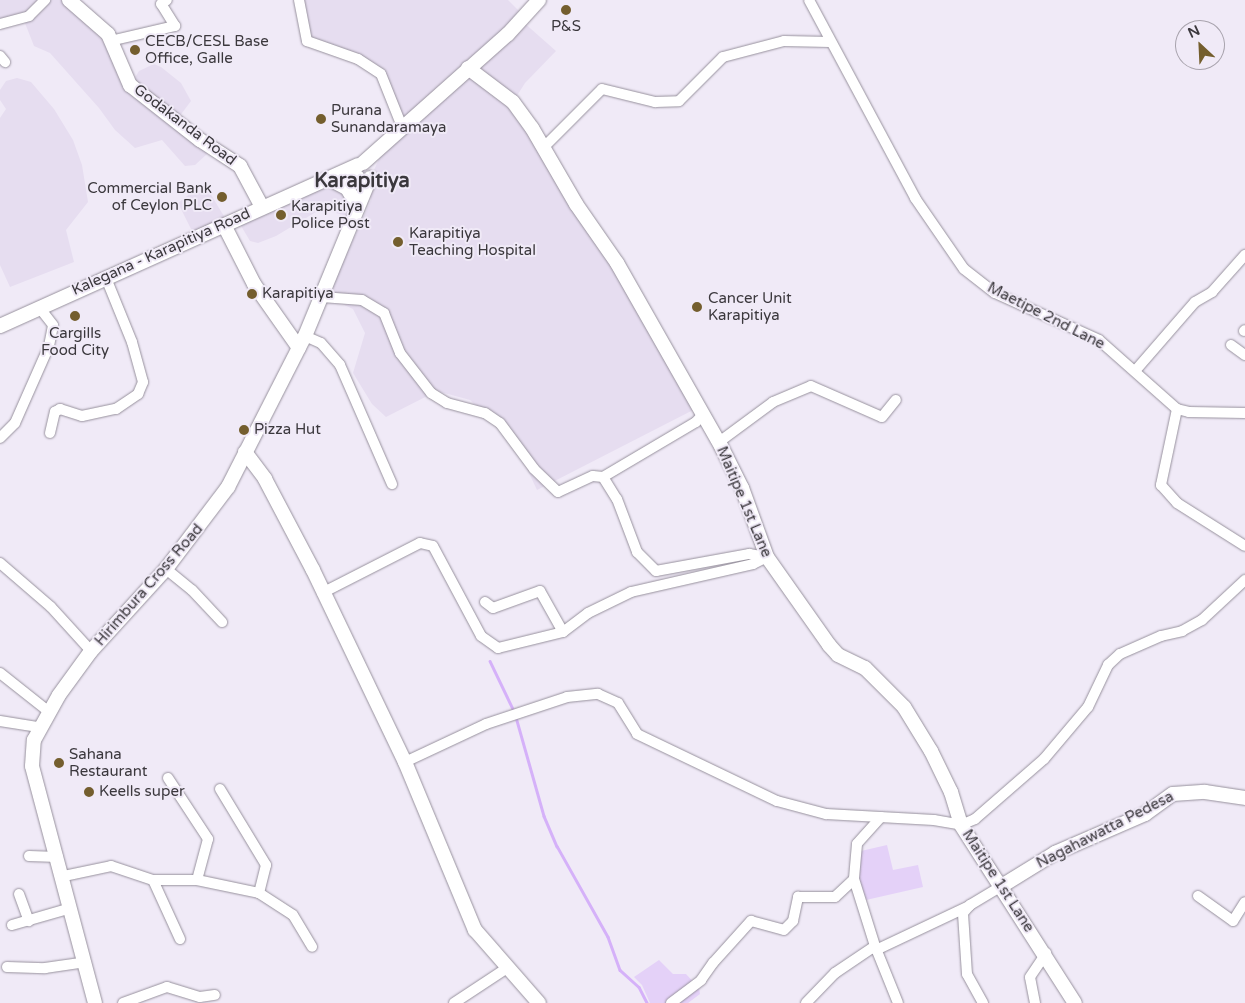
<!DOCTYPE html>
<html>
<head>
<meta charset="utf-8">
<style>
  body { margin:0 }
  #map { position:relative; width:1245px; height:1003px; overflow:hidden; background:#f0eaf7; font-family:"Varela Round",sans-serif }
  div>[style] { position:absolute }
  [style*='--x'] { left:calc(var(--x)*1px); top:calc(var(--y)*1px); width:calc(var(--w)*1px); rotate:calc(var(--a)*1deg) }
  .built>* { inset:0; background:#e6ddf0 }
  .green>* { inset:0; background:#e4d1f8 }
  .stream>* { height:2.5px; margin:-1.25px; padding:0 1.25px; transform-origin:1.25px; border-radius:1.25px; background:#d5b1f9 }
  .roads { filter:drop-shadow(0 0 1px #97919d) drop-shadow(0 0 1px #97919d) }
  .street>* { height:10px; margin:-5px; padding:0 5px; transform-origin:5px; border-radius:5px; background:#fff }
  .secondary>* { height:14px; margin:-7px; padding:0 7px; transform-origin:7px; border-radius:7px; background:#fff }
  .dots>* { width:14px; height:14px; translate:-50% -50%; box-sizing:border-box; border:2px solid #f0eaf7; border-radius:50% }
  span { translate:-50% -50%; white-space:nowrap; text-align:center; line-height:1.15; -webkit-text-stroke:4px #f0eaf7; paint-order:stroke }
  .poi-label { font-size:15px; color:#3b383d }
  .left { translate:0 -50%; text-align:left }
  .right { translate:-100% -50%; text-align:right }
  .street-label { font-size:15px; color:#3b383d }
  .district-label { font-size:20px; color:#3b383d; font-weight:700 }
  .north { position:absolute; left:1175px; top:20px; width:50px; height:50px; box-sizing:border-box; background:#f0eaf7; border:1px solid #a8a3ad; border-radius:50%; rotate:335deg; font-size:14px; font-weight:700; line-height:20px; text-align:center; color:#3b383d }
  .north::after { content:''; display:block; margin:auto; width:18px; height:22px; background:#745e2e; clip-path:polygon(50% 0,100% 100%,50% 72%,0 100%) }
</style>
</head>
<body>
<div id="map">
  <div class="built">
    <div style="clip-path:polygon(0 0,69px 0,97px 23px,131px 84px,139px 71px,154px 64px,161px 67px,181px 83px,191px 101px,176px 121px,208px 143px,207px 154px,195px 165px,185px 166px,162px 140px,135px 148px,115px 130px,99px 108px,50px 53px,34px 46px,23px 18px,0 24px)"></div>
    <div style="clip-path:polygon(299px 0,508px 0,525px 17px,522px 21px,556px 51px,525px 83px,513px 102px,699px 407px,537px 490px,521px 456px,500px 429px,470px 400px,437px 391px,386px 417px,372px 404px,353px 373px,365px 333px,353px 309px,327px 297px,371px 200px,368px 183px,385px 146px,403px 129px,381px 74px,312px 44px)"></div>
    <div style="clip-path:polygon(17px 78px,31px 82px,54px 109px,73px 140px,82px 165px,88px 202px,66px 230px,74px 262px,10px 287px,0 265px,0 118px,6px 109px,0 100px,0 90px,6px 81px)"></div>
    <div style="clip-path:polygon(204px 183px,228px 223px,195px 237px,178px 203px)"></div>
    <div style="clip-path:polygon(324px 183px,338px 190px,345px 198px,352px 211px,347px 216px,321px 209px,276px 236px,258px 243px,250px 241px,237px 219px)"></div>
  </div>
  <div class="green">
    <div style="clip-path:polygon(887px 845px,893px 870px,918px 865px,923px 887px,866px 900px,859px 879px,861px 851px)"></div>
    <div style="clip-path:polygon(659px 960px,673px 974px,686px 974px,699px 988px,700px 994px,688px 1003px,650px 1003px,642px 985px,634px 977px)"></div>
  </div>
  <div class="stream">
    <div style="--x:490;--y:661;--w:55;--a:64.4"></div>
    <div style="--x:516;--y:717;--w:103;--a:74.2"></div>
    <div style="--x:544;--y:816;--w:33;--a:67"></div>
    <div style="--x:557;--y:846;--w:104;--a:60.7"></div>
    <div style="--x:608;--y:937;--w:35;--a:70"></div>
    <div style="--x:620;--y:970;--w:25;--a:42"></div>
    <div style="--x:639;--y:987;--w:18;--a:63"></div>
  </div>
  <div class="roads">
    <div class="street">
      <div style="--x:299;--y:0;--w:42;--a:79"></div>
      <div style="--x:307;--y:41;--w:54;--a:19.4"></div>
      <div style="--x:358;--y:59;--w:27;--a:33"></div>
      <div style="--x:381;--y:74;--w:59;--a:68.2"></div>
      <div style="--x:809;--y:0;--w:225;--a:61.8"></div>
      <div style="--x:915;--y:198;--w:86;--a:55.4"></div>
      <div style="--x:964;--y:269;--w:39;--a:38"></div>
      <div style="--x:995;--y:293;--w:114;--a:24.3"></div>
      <div style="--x:1099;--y:340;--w:104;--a:41.5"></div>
      <div style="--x:1177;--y:409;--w:78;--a:101.9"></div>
      <div style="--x:1161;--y:485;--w:24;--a:48"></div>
      <div style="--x:1177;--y:503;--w:80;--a:32.3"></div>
      <div style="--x:0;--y:24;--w:30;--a:-15"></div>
      <div style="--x:29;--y:16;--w:23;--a:-45"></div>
      <div style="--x:110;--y:41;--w:67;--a:-13"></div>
      <div style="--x:175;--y:26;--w:26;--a:-122"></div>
      <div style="--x:161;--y:4;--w:7;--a:-34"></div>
      <div style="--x:0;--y:56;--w:8;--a:50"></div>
      <div style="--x:543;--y:148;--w:83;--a:-45"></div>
      <div style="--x:602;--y:89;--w:55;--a:13.8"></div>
      <div style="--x:655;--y:102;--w:24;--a:-2"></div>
      <div style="--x:679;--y:101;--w:62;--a:-45"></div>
      <div style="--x:723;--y:57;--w:63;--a:-14.7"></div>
      <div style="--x:784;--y:41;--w:46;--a:1.2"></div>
      <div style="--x:322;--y:297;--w:40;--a:4.3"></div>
      <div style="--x:362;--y:300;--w:26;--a:31"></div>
      <div style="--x:384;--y:313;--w:43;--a:68.2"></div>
      <div style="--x:400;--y:353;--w:51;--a:52.2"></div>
      <div style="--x:431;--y:393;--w:19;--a:32"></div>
      <div style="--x:447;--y:403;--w:39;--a:15"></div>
      <div style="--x:485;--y:413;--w:18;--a:34"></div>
      <div style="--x:500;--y:423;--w:57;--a:53.5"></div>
      <div style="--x:534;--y:469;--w:33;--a:44"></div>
      <div style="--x:558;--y:492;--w:38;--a:-25"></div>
      <div style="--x:593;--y:476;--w:10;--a:6"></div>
      <div style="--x:603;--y:477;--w:26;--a:58"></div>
      <div style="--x:617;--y:499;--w:57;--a:69.3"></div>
      <div style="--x:637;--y:552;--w:27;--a:45"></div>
      <div style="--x:656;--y:571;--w:95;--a:-10.4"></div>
      <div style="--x:749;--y:554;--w:18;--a:9"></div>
      <div style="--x:1244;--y:331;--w:1;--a:-45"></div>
      <div style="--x:305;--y:336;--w:17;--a:24"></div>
      <div style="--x:321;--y:343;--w:29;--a:49"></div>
      <div style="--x:340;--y:365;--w:130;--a:66.4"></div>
      <div style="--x:1231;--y:345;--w:17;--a:36"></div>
      <div style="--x:1135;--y:371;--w:91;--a:-49"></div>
      <div style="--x:1195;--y:302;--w:20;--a:-30"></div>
      <div style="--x:1212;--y:292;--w:50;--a:-48.3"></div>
      <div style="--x:1177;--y:409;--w:12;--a:14"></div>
      <div style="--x:1189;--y:412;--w:56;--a:1"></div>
      <div style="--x:50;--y:433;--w:22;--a:-77"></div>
      <div style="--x:55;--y:412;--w:6;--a:-31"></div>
      <div style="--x:60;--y:409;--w:23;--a:18"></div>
      <div style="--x:82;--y:416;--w:35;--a:-12"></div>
      <div style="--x:116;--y:409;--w:27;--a:-34"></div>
      <div style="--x:138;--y:394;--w:13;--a:-67"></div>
      <div style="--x:143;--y:382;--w:41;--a:-105.4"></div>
      <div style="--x:132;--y:342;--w:69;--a:-112.1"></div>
      <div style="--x:0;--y:438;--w:21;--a:-45"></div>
      <div style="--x:15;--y:423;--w:84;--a:-66.2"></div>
      <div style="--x:49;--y:346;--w:21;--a:-79"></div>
      <div style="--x:53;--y:325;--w:23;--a:-128"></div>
      <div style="--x:719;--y:442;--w:67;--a:-36.5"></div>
      <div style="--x:773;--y:402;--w:41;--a:-22.8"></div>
      <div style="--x:811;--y:386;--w:77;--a:23.6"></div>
      <div style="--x:882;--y:417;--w:22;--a:-51"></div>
      <div style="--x:603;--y:477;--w:108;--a:-30.6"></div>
      <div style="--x:696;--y:422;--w:11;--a:-49"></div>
      <div style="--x:0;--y:563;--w:67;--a:40.8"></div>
      <div style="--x:51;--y:607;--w:59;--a:47.7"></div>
      <div style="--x:166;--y:569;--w:33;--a:39"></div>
      <div style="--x:192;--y:590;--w:44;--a:46.8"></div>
      <div style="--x:322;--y:593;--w:110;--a:-27"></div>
      <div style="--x:420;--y:543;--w:13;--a:13"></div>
      <div style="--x:433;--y:546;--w:102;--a:61.9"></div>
      <div style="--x:481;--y:636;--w:21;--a:35"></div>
      <div style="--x:498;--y:648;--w:67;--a:-13.8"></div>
      <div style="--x:563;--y:632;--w:31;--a:-37"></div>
      <div style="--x:588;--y:613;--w:48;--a:-26"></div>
      <div style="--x:631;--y:592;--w:125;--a:-12.9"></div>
      <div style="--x:753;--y:564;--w:16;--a:-27"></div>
      <div style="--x:485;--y:602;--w:10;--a:37"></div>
      <div style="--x:493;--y:608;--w:50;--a:-19.9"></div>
      <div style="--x:540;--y:591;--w:47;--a:60.7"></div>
      <div style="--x:0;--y:673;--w:61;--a:38.4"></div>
      <div style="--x:0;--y:721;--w:39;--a:9"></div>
      <div style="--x:405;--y:762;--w:89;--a:-25.1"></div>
      <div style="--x:486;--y:724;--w:85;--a:-18.4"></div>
      <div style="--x:567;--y:697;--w:31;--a:-6"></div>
      <div style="--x:598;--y:694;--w:22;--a:24"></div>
      <div style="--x:618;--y:703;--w:36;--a:58"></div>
      <div style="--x:637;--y:734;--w:155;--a:25.6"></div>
      <div style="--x:777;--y:801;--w:51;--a:14.9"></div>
      <div style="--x:826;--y:814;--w:108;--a:3.2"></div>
      <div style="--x:934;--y:820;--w:27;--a:10"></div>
      <div style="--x:961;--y:825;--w:15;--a:-23"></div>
      <div style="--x:975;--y:819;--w:91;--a:-41"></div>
      <div style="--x:1044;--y:759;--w:68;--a:-49.8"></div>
      <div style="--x:1088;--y:707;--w:47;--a:-64.5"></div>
      <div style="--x:1108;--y:665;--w:16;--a:-43"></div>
      <div style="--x:1120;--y:654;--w:45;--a:-23.7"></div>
      <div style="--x:1161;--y:636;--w:22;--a:-13"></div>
      <div style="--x:1182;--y:631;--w:23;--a:-29"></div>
      <div style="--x:1202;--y:620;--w:59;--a:-42.9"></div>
      <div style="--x:168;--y:778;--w:73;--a:56.7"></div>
      <div style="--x:208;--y:839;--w:42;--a:105"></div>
      <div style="--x:220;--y:789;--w:89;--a:58.8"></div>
      <div style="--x:266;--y:865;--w:29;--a:104"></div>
      <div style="--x:881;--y:817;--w:36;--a:132"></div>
      <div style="--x:857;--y:844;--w:35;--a:95"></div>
      <div style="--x:854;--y:879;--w:70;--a:72.6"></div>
      <div style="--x:875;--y:946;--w:61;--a:68"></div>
      <div style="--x:29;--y:856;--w:29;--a:2"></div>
      <div style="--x:64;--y:876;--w:48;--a:-12"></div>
      <div style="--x:111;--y:866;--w:44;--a:18.4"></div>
      <div style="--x:153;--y:880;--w:44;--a:0"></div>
      <div style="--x:197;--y:880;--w:63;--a:11.8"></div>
      <div style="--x:259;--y:893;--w:40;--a:32.9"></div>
      <div style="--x:293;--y:915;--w:37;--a:59"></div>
      <div style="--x:153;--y:880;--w:65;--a:65.4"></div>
      <div style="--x:19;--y:894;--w:29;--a:70"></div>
      <div style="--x:1198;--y:896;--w:43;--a:35.5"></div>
      <div style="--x:1233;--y:921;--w:22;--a:-58"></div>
      <div style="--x:12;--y:925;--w:61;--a:-16.1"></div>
      <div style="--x:876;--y:950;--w:103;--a:-25.3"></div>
      <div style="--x:7;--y:967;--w:38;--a:2"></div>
      <div style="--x:45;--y:968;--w:41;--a:-8.3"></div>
      <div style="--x:123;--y:1003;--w:47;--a:-20"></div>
      <div style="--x:167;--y:987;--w:34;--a:17"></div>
      <div style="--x:200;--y:997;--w:15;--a:-8"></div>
      <div style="--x:454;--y:1003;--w:64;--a:-33.4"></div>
      <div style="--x:671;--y:1003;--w:38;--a:-37"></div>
      <div style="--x:701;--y:980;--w:21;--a:-55"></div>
      <div style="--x:713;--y:963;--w:57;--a:-47.9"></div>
      <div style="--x:751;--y:921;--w:34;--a:15"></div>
      <div style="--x:784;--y:930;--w:13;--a:-45"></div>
      <div style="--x:793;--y:921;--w:25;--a:-78"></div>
      <div style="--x:798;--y:897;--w:37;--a:0"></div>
      <div style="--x:835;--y:897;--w:26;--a:-43"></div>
      <div style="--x:806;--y:1003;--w:42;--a:-46"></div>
      <div style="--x:835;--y:973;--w:48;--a:-34"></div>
      <div style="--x:983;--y:1003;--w:33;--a:-119"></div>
      <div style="--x:967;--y:974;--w:61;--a:-93.8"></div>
      <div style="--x:963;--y:913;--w:11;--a:-49"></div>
      <div style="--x:970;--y:905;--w:35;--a:-31"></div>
      <div style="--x:1035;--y:1003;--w:26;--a:-101"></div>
      <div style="--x:1030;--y:977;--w:29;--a:-56"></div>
    </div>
    <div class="secondary">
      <div style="--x:69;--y:0;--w:52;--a:41.1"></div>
      <div style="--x:108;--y:34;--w:56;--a:66.7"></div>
      <div style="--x:130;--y:85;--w:89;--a:38.2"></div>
      <div style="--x:200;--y:140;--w:48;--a:33"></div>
      <div style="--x:240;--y:166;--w:47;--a:61.8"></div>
      <div style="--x:468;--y:68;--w:56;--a:37.1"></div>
      <div style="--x:513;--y:102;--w:32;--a:54"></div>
      <div style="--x:532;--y:128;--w:88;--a:59.9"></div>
      <div style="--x:576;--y:204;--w:72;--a:55.2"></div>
      <div style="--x:617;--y:263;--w:210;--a:60.4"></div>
      <div style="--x:721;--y:446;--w:47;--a:63.4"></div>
      <div style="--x:742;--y:488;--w:73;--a:70.1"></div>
      <div style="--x:767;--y:557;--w:108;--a:54.8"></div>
      <div style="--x:829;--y:645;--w:13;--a:48"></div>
      <div style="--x:838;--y:655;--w:30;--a:26"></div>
      <div style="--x:865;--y:668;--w:55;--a:45"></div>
      <div style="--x:904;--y:707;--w:52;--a:58.5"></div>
      <div style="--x:931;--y:751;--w:46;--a:64"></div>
      <div style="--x:951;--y:792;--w:34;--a:73"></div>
      <div style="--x:961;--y:825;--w:211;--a:57.4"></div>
      <div style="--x:363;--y:163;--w:194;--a:-41.7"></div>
      <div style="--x:508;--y:34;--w:46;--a:-47.6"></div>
      <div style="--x:335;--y:182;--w:23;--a:-13"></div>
      <div style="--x:335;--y:182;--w:13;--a:27"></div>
      <div style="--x:347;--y:188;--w:20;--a:60"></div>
      <div style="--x:224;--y:225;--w:66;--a:63"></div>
      <div style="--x:254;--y:284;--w:78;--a:54.9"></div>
      <div style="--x:0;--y:326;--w:393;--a:-24.2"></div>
      <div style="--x:245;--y:452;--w:34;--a:53"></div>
      <div style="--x:265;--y:479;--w:103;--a:62.2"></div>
      <div style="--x:313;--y:570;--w:213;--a:64.4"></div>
      <div style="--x:405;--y:762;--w:182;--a:67.4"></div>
      <div style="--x:475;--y:930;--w:97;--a:48.8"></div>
      <div style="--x:1000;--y:887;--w:65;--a:-31.7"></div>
      <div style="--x:1055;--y:853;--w:98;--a:-23.4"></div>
      <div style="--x:1145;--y:814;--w:34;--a:-36"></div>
      <div style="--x:1173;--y:794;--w:32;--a:-4"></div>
      <div style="--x:1205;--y:792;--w:40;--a:8.5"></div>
      <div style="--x:95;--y:1003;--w:245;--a:-104.9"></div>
      <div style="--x:32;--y:766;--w:26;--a:-86"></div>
      <div style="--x:34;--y:740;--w:51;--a:-60.9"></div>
      <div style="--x:59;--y:695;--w:54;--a:-54"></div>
      <div style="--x:91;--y:651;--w:111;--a:-47.6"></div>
      <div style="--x:166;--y:569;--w:103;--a:-52.9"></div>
      <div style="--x:228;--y:487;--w:169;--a:-63"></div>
      <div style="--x:305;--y:336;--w:171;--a:-67.6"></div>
    </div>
  </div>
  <div class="dots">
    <div style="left:566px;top:10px;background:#745e2e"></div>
    <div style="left:135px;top:50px;background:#745e2e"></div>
    <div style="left:321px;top:119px;background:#745e2e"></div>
    <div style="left:222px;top:197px;background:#745e2e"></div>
    <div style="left:281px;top:215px;background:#745e2e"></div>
    <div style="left:398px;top:242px;background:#745e2e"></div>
    <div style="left:252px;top:294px;background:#745e2e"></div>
    <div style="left:697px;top:307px;background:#745e2e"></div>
    <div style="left:75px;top:316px;background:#745e2e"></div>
    <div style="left:244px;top:430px;background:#745e2e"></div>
    <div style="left:59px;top:763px;background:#745e2e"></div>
    <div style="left:89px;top:792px;background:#745e2e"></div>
  </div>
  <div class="poi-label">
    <span style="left:566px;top:27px">P&amp;S</span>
    <span class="left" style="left:145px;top:50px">CECB/CESL Base<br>Office, Galle</span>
    <span class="left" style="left:331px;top:119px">Purana<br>Sunandaramaya</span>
    <span class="right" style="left:212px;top:197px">Commercial Bank<br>of Ceylon PLC</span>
    <span class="left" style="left:291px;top:215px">Karapitiya<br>Police Post</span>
    <span class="left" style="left:409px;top:242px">Karapitiya<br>Teaching Hospital</span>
    <span class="left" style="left:262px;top:294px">Karapitiya</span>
    <span class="left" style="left:708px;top:307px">Cancer Unit<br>Karapitiya</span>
    <span style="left:75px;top:342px">Cargills<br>Food City</span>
    <span class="left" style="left:254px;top:430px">Pizza Hut</span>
    <span class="left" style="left:69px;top:763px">Sahana<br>Restaurant</span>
    <span class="left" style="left:99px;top:792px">Keells super</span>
  </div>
  <div class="street-label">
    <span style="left:185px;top:125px;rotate:37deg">Godakanda Road</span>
    <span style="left:161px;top:252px;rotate:-24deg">Kalegana - Karapitiya Road</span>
    <span style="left:1046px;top:316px;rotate:27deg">Maetipe 2nd Lane</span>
    <span style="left:744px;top:502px;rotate:67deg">Maitipe 1st Lane</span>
    <span style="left:149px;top:585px;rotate:-49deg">Hirimbura Cross Road</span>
    <span style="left:1105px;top:830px;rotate:-27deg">Nagahawatta Pedesa</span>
    <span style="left:998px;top:881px;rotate:57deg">Maitipe 1st Lane</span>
  </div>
  <div class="district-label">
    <span style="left:362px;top:181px">Karapitiya</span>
  </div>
  <div class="north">N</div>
</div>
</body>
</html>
